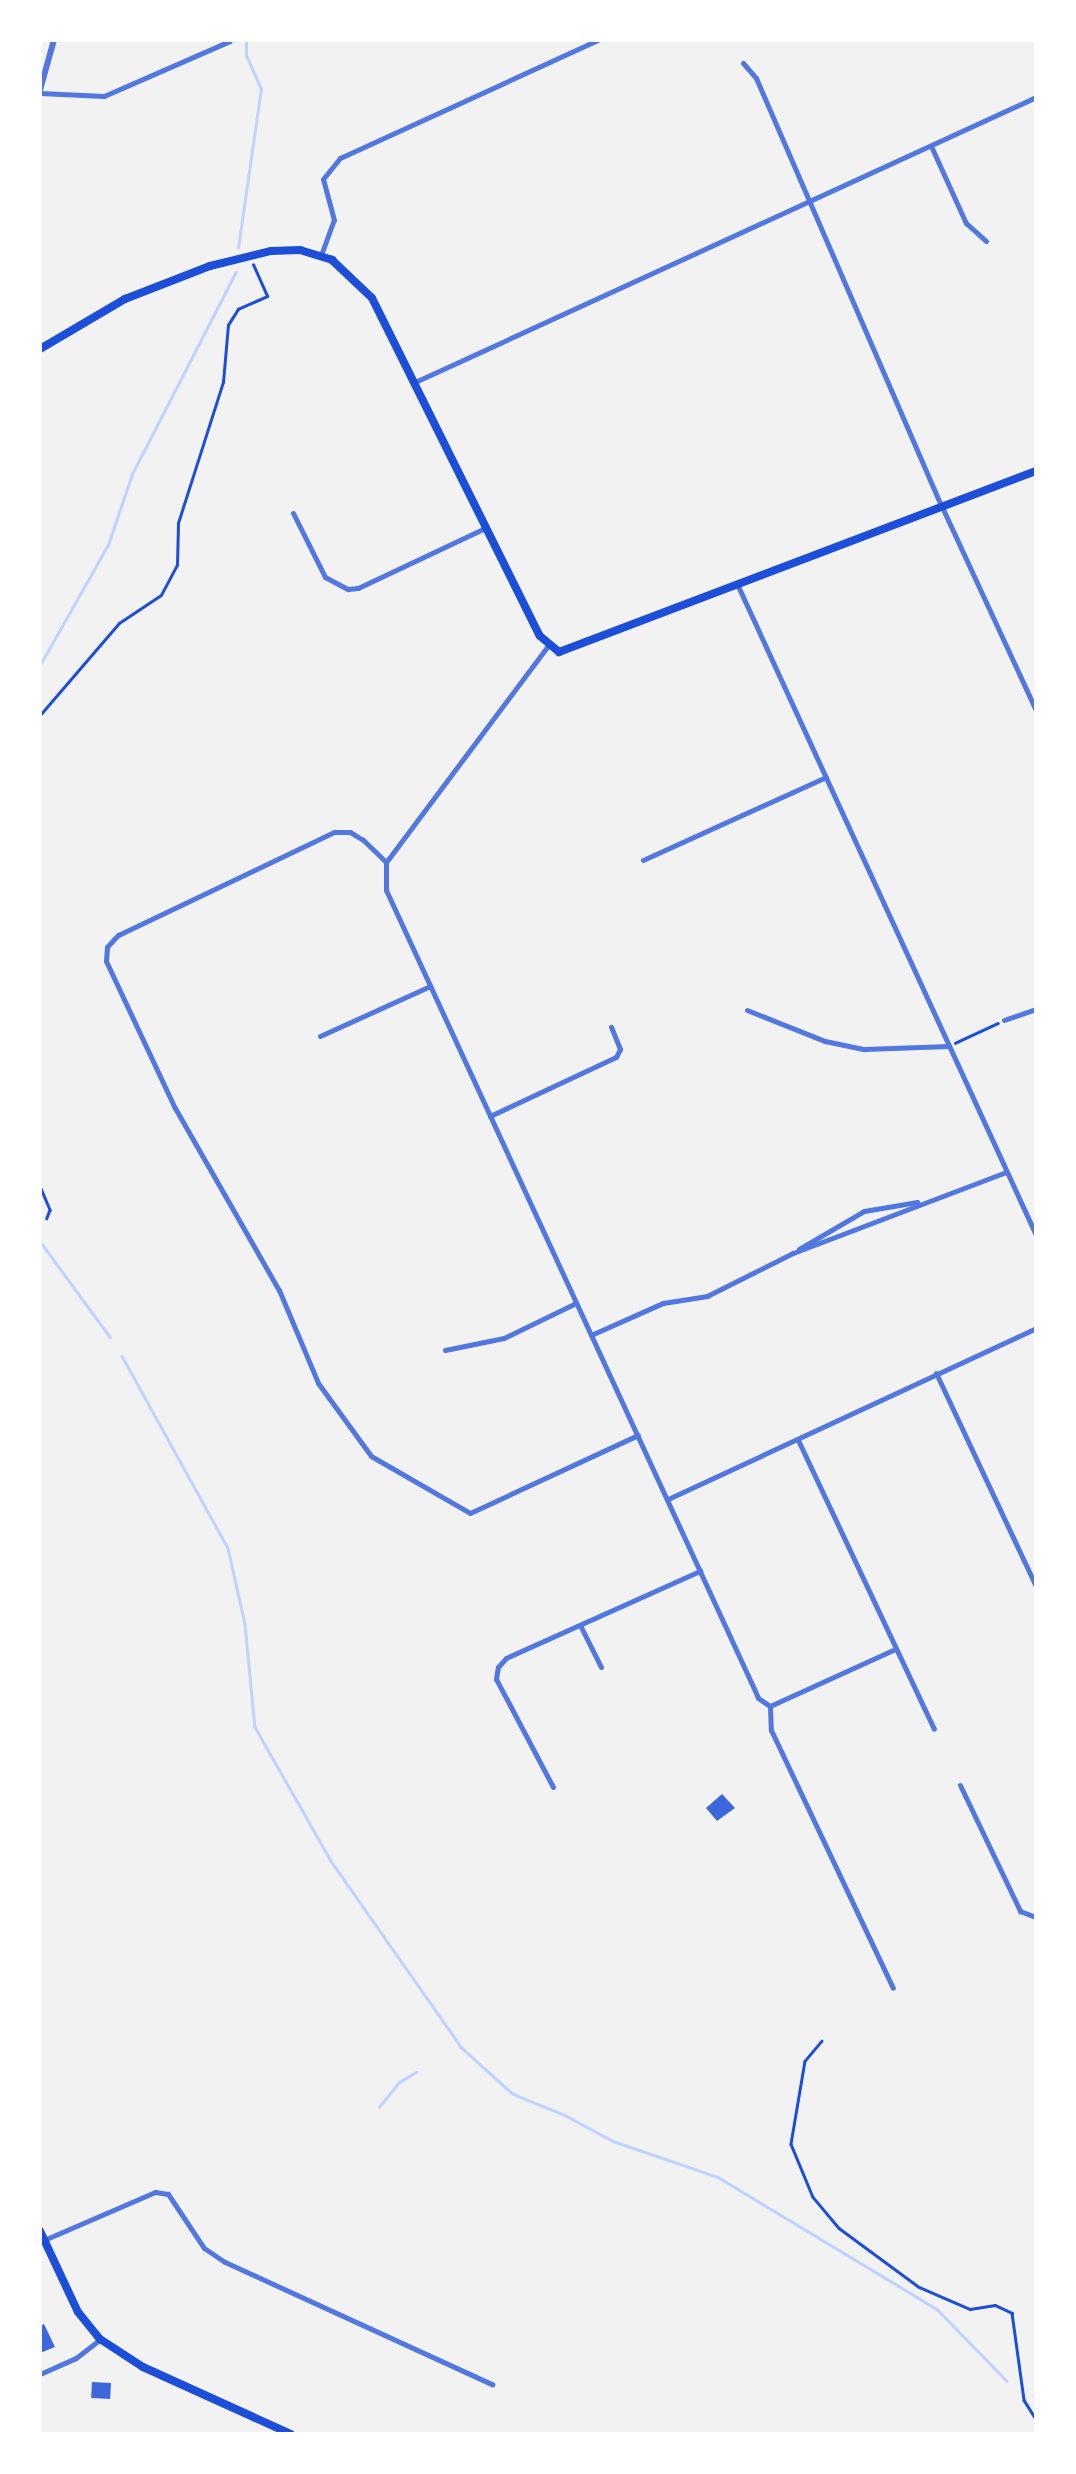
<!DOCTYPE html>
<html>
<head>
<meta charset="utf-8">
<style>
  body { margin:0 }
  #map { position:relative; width:1076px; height:2474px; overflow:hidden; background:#f2f2f2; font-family:"DejaVu Sans",sans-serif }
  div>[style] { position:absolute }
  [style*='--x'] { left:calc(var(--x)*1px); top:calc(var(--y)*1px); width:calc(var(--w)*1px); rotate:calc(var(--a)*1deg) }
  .stream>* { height:2.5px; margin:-1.25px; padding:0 1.25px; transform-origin:1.25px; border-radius:1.25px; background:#bfd3fe }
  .building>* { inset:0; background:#3d67dc; transform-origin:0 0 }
  .path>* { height:2.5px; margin:-1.25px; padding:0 1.25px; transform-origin:1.25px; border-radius:1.25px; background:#1d4ed8 }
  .minor>* { height:5px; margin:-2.5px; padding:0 2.5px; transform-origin:2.5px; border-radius:2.5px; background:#5277de }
  .tertiary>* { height:6px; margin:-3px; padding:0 3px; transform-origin:3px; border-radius:3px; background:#5277de }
  .secondary>* { height:8px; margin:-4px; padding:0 4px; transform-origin:4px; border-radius:4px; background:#1d4ed8 }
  span { translate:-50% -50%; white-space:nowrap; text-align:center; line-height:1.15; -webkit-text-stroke:8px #fff; paint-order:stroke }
  .frame { position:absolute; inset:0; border:42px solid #fff; pointer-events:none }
</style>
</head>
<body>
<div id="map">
  <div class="stream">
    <div style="--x:238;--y:248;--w:161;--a:-81.8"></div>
    <div style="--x:261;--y:89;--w:36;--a:-114"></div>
    <div style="--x:246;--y:56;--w:16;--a:-90"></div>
    <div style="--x:40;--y:665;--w:138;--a:-60.5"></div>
    <div style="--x:108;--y:545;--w:75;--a:-71.3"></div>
    <div style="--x:132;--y:474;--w:227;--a:-62.8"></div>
    <div style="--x:40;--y:1241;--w:119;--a:53.9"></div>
    <div style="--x:122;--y:1356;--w:219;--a:61.1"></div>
    <div style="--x:228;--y:1548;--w:78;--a:77.4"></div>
    <div style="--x:245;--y:1624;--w:103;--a:84.5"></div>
    <div style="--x:255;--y:1727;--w:154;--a:60.4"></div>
    <div style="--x:331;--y:1861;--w:227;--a:55"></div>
    <div style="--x:461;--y:2047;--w:70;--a:42.1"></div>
    <div style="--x:513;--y:2094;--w:56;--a:22"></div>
    <div style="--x:565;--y:2115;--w:55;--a:28.4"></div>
    <div style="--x:613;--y:2141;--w:111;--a:18.9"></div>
    <div style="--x:718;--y:2177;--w:256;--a:31.1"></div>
    <div style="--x:937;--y:2309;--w:100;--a:45.8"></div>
    <div style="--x:379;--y:2107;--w:32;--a:-51"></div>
    <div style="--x:399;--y:2082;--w:20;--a:-30"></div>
    <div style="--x:1034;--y:2396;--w:2;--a:0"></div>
  </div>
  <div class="building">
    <div style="clip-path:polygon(722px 1794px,735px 1808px,717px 1821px,706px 1808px)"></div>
    <div style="clip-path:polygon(44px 2324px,55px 2347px,40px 2353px,40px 2326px)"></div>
    <div style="left:92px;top:2382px;width:19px;height:16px;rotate:3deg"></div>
  </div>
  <div class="path">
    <div style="--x:40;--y:715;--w:121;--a:-49.3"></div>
    <div style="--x:119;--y:623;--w:50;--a:-33.7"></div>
    <div style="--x:161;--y:595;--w:34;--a:-62"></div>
    <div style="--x:177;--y:565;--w:42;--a:-88.6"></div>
    <div style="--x:178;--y:523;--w:148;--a:-72.3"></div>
    <div style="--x:223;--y:382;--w:57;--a:-85"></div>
    <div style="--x:228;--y:325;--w:19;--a:-58"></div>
    <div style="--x:238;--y:309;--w:32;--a:-24"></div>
    <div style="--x:267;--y:296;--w:34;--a:-114"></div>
    <div style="--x:955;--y:1043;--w:47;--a:-24.9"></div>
    <div style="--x:40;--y:1186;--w:26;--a:67"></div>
    <div style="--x:50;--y:1210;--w:9;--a:111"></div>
    <div style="--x:822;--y:2041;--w:26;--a:130"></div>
    <div style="--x:805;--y:2061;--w:84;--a:99.6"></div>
    <div style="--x:791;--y:2144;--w:57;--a:67.5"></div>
    <div style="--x:813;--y:2197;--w:40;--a:50"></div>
    <div style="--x:839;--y:2228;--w:99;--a:36.4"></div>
    <div style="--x:919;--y:2287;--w:56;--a:23.3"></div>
    <div style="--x:970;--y:2309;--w:25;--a:-9"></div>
    <div style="--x:995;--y:2305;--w:19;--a:25"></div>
    <div style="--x:1012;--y:2313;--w:88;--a:82.1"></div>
    <div style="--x:1024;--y:2400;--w:22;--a:58"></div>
  </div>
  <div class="minor">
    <div style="--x:743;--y:63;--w:20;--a:49"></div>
    <div style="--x:756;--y:78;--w:468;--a:66.6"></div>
    <div style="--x:942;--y:507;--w:224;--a:65.2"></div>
    <div style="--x:40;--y:93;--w:64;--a:2.7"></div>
    <div style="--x:104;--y:96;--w:137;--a:-23.6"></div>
    <div style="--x:931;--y:146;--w:85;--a:65.6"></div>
    <div style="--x:966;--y:223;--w:27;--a:42"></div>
    <div style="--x:321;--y:255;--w:37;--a:-70"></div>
    <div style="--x:334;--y:220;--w:42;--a:-105"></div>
    <div style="--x:323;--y:179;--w:27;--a:-51"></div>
    <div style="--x:340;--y:158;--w:284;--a:-24.6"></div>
    <div style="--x:415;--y:382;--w:683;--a:-24.65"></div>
    <div style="--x:293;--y:513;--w:72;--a:63.4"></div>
    <div style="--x:325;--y:577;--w:26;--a:28"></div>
    <div style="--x:348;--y:589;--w:10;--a:-6"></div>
    <div style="--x:358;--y:588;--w:140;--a:-25.3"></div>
    <div style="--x:738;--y:586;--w:714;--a:65.34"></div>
    <div style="--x:547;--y:647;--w:269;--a:126.8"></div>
    <div style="--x:386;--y:862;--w:28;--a:90"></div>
    <div style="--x:386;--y:890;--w:872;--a:65.26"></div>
    <div style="--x:751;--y:1682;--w:17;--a:66"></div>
    <div style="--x:758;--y:1698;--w:14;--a:34"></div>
    <div style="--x:770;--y:1706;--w:24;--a:88"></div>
    <div style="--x:771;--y:1730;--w:285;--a:64.7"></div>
    <div style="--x:643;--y:860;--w:201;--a:-24.4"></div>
    <div style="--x:386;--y:862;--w:32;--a:-136"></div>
    <div style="--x:363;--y:840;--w:15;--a:-148"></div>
    <div style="--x:350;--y:832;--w:16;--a:180"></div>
    <div style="--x:334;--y:832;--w:239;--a:154.5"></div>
    <div style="--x:118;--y:935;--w:16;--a:133"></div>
    <div style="--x:107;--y:947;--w:14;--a:94"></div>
    <div style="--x:106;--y:961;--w:162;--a:64.9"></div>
    <div style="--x:175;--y:1108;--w:210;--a:60.3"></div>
    <div style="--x:279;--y:1290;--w:101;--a:67.2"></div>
    <div style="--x:318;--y:1383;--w:90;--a:54"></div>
    <div style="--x:371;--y:1456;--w:114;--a:29.9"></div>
    <div style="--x:470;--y:1513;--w:185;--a:-24.9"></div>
    <div style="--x:747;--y:1010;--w:84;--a:21.7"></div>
    <div style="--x:825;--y:1041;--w:40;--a:12"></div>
    <div style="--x:864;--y:1049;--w:85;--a:-2"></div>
    <div style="--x:1004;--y:1020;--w:34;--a:-19"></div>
    <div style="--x:320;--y:1036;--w:121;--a:-24.4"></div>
    <div style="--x:490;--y:1116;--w:139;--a:-25.1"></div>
    <div style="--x:616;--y:1057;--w:9;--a:-63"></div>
    <div style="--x:620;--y:1049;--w:24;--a:-112"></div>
    <div style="--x:799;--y:1249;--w:75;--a:-30.3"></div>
    <div style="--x:864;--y:1211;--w:54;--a:-9.6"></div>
    <div style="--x:591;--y:1335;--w:79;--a:-24"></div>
    <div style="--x:663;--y:1303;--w:45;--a:-9"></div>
    <div style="--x:707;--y:1296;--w:96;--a:-26.6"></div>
    <div style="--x:793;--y:1253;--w:228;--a:-20.8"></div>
    <div style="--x:445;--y:1350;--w:60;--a:-11.5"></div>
    <div style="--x:504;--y:1338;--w:80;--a:-25.9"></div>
    <div style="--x:936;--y:1373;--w:235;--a:64.9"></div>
    <div style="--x:798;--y:1440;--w:319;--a:64.8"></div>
    <div style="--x:668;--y:1499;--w:406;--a:-24.9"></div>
    <div style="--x:580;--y:1625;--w:47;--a:63.4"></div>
    <div style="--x:770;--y:1706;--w:137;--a:-24.5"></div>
    <div style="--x:960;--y:1785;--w:140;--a:64.5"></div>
    <div style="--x:1020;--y:1911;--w:17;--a:21"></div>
    <div style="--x:553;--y:1787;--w:122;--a:-117.8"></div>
    <div style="--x:496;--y:1679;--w:12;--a:-81"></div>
    <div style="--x:498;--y:1667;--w:12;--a:-48"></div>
    <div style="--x:506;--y:1658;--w:213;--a:-24.2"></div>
    <div style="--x:44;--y:2240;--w:121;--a:-23.4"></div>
    <div style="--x:155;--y:2192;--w:13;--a:9"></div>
    <div style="--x:168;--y:2194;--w:65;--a:56.3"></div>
    <div style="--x:204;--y:2248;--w:25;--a:34"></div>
    <div style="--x:225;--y:2262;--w:294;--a:24.6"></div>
    <div style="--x:40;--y:2374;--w:39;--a:-24"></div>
    <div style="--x:76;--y:2358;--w:31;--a:-38"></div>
  </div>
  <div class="tertiary">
    <div style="--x:40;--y:90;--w:52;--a:-74.4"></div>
  </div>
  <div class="secondary">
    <div style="--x:40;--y:349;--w:99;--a:-30.5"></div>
    <div style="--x:125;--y:299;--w:91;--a:-21.2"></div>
    <div style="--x:210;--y:266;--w:63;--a:-13.8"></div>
    <div style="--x:271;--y:251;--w:29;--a:-2"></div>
    <div style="--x:300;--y:250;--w:34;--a:17"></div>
    <div style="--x:332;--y:260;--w:55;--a:43.5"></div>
    <div style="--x:372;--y:298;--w:377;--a:63.6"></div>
    <div style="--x:540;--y:636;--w:25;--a:40"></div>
    <div style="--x:559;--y:652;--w:510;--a:-20.78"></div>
    <div style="--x:40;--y:2231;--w:89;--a:64.9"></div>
    <div style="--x:78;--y:2312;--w:35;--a:51"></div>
    <div style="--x:100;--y:2339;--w:51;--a:33.1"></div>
    <div style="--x:143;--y:2367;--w:162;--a:24.4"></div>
  </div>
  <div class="frame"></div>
</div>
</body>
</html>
